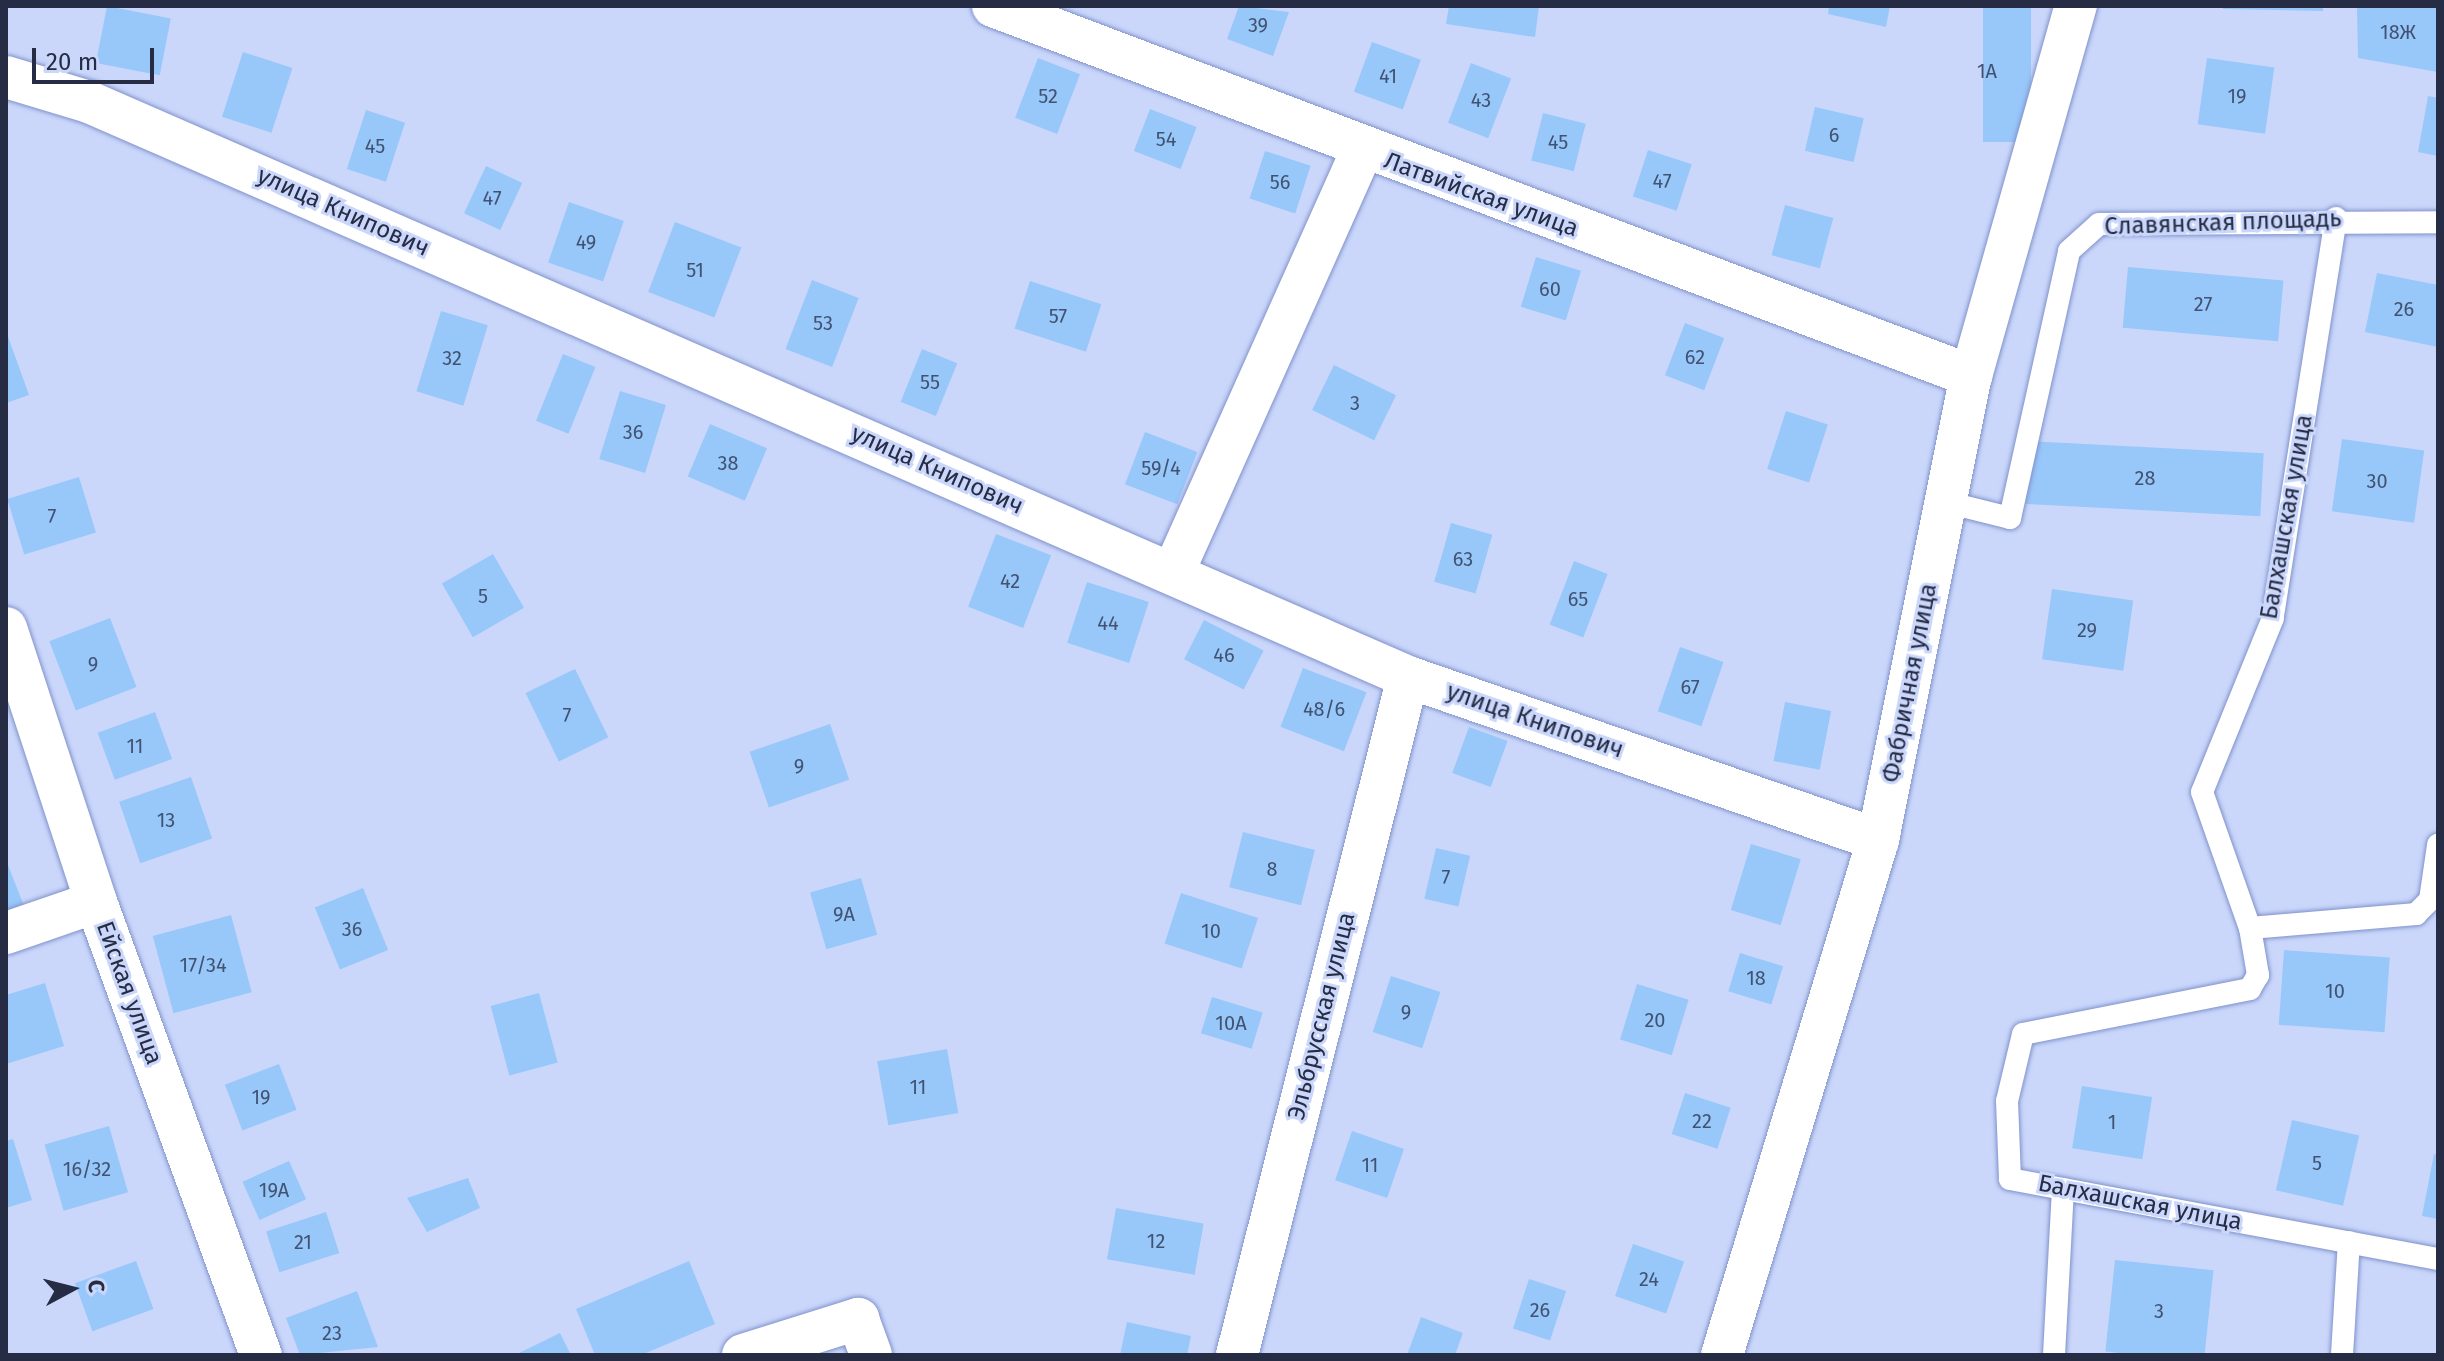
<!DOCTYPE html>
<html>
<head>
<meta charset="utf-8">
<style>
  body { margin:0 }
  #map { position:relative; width:2444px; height:1361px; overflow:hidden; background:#cad7fb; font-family:"Fira Sans",sans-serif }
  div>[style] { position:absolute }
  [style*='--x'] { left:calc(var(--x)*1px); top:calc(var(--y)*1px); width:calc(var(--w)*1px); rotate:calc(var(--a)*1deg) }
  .building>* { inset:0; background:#98c7fa; transform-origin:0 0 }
  .roads { filter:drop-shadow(0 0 2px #8092cb) drop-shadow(0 0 2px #8092cb) }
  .service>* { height:22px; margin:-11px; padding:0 11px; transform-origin:11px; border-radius:11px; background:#fff }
  .minor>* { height:42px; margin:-21px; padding:0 21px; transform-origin:21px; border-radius:21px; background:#fff }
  span { translate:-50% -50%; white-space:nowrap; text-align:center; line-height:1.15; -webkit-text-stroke:6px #cad7fb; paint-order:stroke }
  .number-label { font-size:20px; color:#425372 }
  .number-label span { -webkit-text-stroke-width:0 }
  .street-label { font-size:24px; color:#252c44 }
  .frame { position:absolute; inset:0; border:8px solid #252c44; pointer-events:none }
  .north { position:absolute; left:32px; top:1249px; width:80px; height:80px; -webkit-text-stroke:6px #cad7fb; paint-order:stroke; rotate:83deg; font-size:22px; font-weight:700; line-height:32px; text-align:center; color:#252c44 }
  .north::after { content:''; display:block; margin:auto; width:28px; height:36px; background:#252c44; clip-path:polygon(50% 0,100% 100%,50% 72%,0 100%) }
  .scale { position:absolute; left:32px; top:48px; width:122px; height:36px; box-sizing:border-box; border:4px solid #252c44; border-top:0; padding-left:10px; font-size:24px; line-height:28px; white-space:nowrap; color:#252c44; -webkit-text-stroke:6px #cad7fb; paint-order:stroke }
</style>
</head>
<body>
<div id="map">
  <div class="building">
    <div style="left:107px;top:6px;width:65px;height:58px;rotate:11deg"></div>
    <div style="clip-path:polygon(1239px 6px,1289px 12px,1273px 56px,1227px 39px)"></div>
    <div style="clip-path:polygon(1449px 6px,1539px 6px,1535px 37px,1446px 24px)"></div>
    <div style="clip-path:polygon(1829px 6px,1890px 6px,1886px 27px,1828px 14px)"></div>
    <div style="left:1983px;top:6px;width:48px;height:136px"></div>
    <div style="clip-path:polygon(2223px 6px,2323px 6px,2323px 11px,2223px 9px)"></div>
    <div style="clip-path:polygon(2357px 6px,2438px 6px,2438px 72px,2358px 58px)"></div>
    <div style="left:1372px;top:42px;width:52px;height:53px;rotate:20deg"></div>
    <div style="left:243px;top:52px;width:52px;height:68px;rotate:18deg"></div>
    <div style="left:1038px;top:58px;width:45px;height:64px;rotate:21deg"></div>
    <div style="left:2207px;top:58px;width:68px;height:67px;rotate:8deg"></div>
    <div style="left:1471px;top:63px;width:43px;height:64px;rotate:21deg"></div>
    <div style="clip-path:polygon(2428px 96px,2438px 98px,2438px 156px,2418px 152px)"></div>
    <div style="left:1815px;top:107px;width:50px;height:45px;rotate:13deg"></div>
    <div style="left:1150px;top:109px;width:50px;height:45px;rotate:21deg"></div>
    <div style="left:366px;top:110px;width:41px;height:62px;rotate:18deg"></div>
    <div style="left:1543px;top:113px;width:44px;height:49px;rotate:14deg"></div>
    <div style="left:1648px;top:150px;width:46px;height:49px;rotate:18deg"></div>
    <div style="left:1265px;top:151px;width:48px;height:50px;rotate:18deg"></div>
    <div style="left:486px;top:166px;width:40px;height:52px;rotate:25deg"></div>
    <div style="left:569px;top:202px;width:58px;height:64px;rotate:19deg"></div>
    <div style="left:1785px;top:205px;width:50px;height:52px;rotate:15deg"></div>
    <div style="left:675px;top:222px;width:71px;height:75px;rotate:21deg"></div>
    <div style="left:1536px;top:257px;width:47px;height:52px;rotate:17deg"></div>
    <div style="left:2128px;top:267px;width:156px;height:61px;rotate:5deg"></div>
    <div style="clip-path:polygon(2377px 273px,2438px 285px,2438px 347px,2365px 332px)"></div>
    <div style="left:812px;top:280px;width:50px;height:74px;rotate:21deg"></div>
    <div style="left:1030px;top:281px;width:75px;height:50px;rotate:18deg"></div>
    <div style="left:441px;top:311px;width:49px;height:84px;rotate:17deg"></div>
    <div style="left:1685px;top:323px;width:42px;height:56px;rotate:21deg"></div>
    <div style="clip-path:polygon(6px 331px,29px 395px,6px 403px)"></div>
    <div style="left:922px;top:349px;width:38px;height:57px;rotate:22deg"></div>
    <div style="left:563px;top:354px;width:35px;height:72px;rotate:22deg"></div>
    <div style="left:1334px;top:365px;width:69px;height:50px;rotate:26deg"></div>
    <div style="left:620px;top:391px;width:48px;height:71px;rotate:17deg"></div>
    <div style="left:1786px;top:411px;width:44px;height:61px;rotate:18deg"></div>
    <div style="left:710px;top:424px;width:62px;height:57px;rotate:23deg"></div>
    <div style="left:1145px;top:432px;width:56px;height:56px;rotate:21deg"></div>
    <div style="left:2342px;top:439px;width:83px;height:73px;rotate:8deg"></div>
    <div style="left:2029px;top:441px;width:235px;height:63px;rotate:3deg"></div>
    <div style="left:79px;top:477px;width:58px;height:75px;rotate:73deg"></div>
    <div style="left:1451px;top:523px;width:43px;height:61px;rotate:16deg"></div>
    <div style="left:996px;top:534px;width:59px;height:78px;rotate:21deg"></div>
    <div style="left:493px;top:554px;width:62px;height:59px;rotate:60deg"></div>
    <div style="left:1574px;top:561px;width:36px;height:68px;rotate:21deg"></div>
    <div style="left:1087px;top:582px;width:65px;height:64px;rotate:18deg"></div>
    <div style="left:2052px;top:589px;width:82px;height:71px;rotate:8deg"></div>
    <div style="left:110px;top:618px;width:74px;height:65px;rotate:69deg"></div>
    <div style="left:1204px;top:620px;width:67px;height:44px;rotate:27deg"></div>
    <div style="left:1680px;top:647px;width:46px;height:68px;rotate:19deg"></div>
    <div style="left:1303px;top:668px;width:68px;height:63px;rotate:21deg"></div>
    <div style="left:575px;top:669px;width:76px;height:55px;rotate:64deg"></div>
    <div style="left:1785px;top:702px;width:47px;height:60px;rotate:11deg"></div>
    <div style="left:155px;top:712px;width:50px;height:61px;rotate:70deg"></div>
    <div style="left:830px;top:724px;width:59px;height:85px;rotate:71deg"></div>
    <div style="left:1469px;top:727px;width:41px;height:49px;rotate:20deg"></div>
    <div style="left:191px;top:777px;width:65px;height:76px;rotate:71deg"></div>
    <div style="left:1243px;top:832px;width:74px;height:57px;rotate:14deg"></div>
    <div style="left:1751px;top:844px;width:52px;height:69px;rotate:17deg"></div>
    <div style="left:1436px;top:848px;width:35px;height:52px;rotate:13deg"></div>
    <div style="clip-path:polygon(6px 860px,24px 906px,6px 913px)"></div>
    <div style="left:861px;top:878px;width:59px;height:53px;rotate:74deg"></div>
    <div style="left:363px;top:888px;width:67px;height:52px;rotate:68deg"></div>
    <div style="left:1181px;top:893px;width:81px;height:53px;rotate:18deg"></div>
    <div style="left:231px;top:915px;width:80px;height:81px;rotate:75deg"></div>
    <div style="left:2284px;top:950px;width:106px;height:75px;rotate:4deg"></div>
    <div style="left:1740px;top:953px;width:45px;height:40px;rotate:17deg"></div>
    <div style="left:1391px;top:976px;width:52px;height:59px;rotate:18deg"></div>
    <div style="clip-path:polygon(45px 983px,64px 1046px,6px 1064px,6px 995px)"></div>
    <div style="left:1637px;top:984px;width:54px;height:58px;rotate:17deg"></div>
    <div style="left:539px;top:993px;width:72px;height:50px;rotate:75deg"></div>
    <div style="left:1212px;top:997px;width:53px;height:38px;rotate:17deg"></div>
    <div style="left:947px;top:1049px;width:65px;height:71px;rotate:80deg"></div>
    <div style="left:279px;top:1064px;width:49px;height:58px;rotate:69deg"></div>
    <div style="left:2082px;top:1086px;width:71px;height:63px;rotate:9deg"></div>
    <div style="left:1685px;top:1093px;width:48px;height:43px;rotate:18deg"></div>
    <div style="left:2292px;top:1120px;width:69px;height:72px;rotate:13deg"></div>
    <div style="left:109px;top:1126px;width:69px;height:67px;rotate:74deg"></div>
    <div style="left:1352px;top:1131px;width:55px;height:52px;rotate:19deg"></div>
    <div style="clip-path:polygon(13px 1139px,32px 1200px,6px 1208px,6px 1141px)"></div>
    <div style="clip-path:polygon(2434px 1154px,2438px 1155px,2438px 1219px,2422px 1216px)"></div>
    <div style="left:289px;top:1161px;width:42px;height:51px;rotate:66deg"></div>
    <div style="clip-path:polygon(468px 1178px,480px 1208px,427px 1232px,407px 1198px)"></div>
    <div style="left:1116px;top:1208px;width:89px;height:52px;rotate:10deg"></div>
    <div style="left:326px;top:1212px;width:43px;height:63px;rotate:72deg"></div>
    <div style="left:1633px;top:1244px;width:54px;height:55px;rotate:19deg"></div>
    <div style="left:2115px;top:1260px;width:99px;height:92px;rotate:6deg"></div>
    <div style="left:136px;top:1261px;width:51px;height:65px;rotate:70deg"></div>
    <div style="clip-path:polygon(689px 1261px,715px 1324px,641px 1355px,595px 1355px,576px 1309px)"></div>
    <div style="left:1529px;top:1279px;width:39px;height:52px;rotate:18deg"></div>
    <div style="clip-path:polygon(357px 1291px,378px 1347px,300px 1355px,286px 1318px)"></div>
    <div style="clip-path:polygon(1421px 1317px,1463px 1333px,1455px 1355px,1407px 1355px)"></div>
    <div style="clip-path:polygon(1127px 1322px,1191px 1336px,1187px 1355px,1120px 1355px)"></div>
    <div style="clip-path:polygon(560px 1333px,571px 1355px,515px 1355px)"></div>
  </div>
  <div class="roads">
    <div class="service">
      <div style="--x:2336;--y:218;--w:405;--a:99"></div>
      <div style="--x:2273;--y:618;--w:188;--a:112.2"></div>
      <div style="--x:2202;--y:792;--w:144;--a:70.6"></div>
      <div style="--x:2250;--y:928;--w:48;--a:80.3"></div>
      <div style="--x:2258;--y:975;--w:16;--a:120"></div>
      <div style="--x:2250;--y:989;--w:231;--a:168.8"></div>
      <div style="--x:2023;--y:1034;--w:69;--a:103.4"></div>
      <div style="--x:2007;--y:1101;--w:78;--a:87.8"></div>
      <div style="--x:2010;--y:1179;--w:435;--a:10.6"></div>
      <div style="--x:1946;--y:502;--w:66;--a:14"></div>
      <div style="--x:2010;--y:518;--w:273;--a:-77.5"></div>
      <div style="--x:2069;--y:251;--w:40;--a:-42"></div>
      <div style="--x:2099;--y:224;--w:339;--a:-0.3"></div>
      <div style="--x:2250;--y:928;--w:167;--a:-4.8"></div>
      <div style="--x:2416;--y:914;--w:20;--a:-45"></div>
      <div style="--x:2430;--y:900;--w:56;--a:-81.7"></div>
      <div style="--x:2054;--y:1355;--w:166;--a:-86.9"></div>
      <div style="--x:2342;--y:1355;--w:113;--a:-86.5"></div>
    </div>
    <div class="minor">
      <div style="--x:993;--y:6;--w:1046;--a:20.72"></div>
      <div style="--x:6;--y:77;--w:87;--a:16.8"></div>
      <div style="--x:89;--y:102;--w:1439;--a:23.55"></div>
      <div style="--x:1408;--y:677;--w:497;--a:19.1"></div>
      <div style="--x:1173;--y:573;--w:462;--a:-65.9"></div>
      <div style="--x:6;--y:628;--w:288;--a:71.8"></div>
      <div style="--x:96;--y:902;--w:482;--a:70"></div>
      <div style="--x:6;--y:933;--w:95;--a:-19"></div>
      <div style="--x:743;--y:1355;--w:121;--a:-17.4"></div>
      <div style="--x:858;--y:1319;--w:38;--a:70"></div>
      <div style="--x:1237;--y:1355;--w:699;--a:-75.84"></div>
      <div style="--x:1722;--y:1355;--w:538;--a:-73.15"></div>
      <div style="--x:1878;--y:840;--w:473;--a:-78.7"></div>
      <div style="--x:1971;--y:376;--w:385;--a:-74.2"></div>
    </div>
  </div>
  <div class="number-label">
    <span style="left:1258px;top:25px">39</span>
    <span style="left:2398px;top:32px">18Ж</span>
    <span style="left:1987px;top:71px">1А</span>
    <span style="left:1388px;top:76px">41</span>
    <span style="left:1048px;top:96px">52</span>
    <span style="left:2237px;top:96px">19</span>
    <span style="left:1481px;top:100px">43</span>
    <span style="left:1834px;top:135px">6</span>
    <span style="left:1166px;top:139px">54</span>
    <span style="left:1558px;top:142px">45</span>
    <span style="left:375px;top:146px">45</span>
    <span style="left:1662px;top:181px">47</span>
    <span style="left:1280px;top:182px">56</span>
    <span style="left:492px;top:198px">47</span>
    <span style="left:586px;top:242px">49</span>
    <span style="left:695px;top:270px">51</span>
    <span style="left:1550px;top:289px">60</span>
    <span style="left:2203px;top:304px">27</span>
    <span style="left:2404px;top:309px">26</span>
    <span style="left:1058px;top:316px">57</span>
    <span style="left:823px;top:323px">53</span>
    <span style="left:1695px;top:357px">62</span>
    <span style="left:452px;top:358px">32</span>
    <span style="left:930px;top:382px">55</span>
    <span style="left:1355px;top:403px">3</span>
    <span style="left:633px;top:432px">36</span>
    <span style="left:728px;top:463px">38</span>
    <span style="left:1161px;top:468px">59/4</span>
    <span style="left:2145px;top:478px">28</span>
    <span style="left:2377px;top:481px">30</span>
    <span style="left:52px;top:516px">7</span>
    <span style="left:1463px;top:559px">63</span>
    <span style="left:1010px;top:581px">42</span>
    <span style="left:483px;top:596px">5</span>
    <span style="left:1578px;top:599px">65</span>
    <span style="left:1108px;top:623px">44</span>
    <span style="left:2087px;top:630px">29</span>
    <span style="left:1224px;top:655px">46</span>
    <span style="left:93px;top:664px">9</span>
    <span style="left:1690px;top:687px">67</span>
    <span style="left:1324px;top:709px">48/6</span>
    <span style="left:567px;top:715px">7</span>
    <span style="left:135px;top:746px">11</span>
    <span style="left:799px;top:766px">9</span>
    <span style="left:166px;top:820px">13</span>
    <span style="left:1272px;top:869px">8</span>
    <span style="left:1446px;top:877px">7</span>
    <span style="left:844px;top:914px">9А</span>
    <span style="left:352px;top:929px">36</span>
    <span style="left:1211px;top:931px">10</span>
    <span style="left:203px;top:965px">17/34</span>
    <span style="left:1756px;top:978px">18</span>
    <span style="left:2335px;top:991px">10</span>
    <span style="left:1406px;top:1012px">9</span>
    <span style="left:1655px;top:1020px">20</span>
    <span style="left:1231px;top:1023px">10А</span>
    <span style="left:918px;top:1087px">11</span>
    <span style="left:261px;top:1097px">19</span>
    <span style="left:1702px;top:1121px">22</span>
    <span style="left:2112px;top:1122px">1</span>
    <span style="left:2317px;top:1163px">5</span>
    <span style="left:1370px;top:1165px">11</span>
    <span style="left:87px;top:1169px">16/32</span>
    <span style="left:274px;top:1190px">19А</span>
    <span style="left:1156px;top:1241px">12</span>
    <span style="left:303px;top:1242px">21</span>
    <span style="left:1649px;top:1279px">24</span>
    <span style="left:1540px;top:1310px">26</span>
    <span style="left:2159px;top:1311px">3</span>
    <span style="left:332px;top:1333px">23</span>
  </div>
  <div class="street-label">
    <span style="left:1481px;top:195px;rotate:20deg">Латвийская улица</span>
    <span style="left:343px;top:212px;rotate:24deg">улица Книпович</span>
    <span style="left:2223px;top:223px;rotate:-2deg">Славянская площадь</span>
    <span style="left:937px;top:470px;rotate:24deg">улица Книпович</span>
    <span style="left:2287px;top:517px;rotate:-80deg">Балхашская улица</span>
    <span style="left:1910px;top:683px;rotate:-79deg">Фабричная улица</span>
    <span style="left:1535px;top:721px;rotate:19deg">улица Книпович</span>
    <span style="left:129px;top:993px;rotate:70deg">Ейская улица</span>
    <span style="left:1322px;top:1016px;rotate:-76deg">Эльбрусская улица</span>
    <span style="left:2140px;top:1203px;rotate:11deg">Балхашская улица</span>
  </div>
  <div class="frame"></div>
  <div class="north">С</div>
  <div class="scale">20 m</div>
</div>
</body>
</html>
